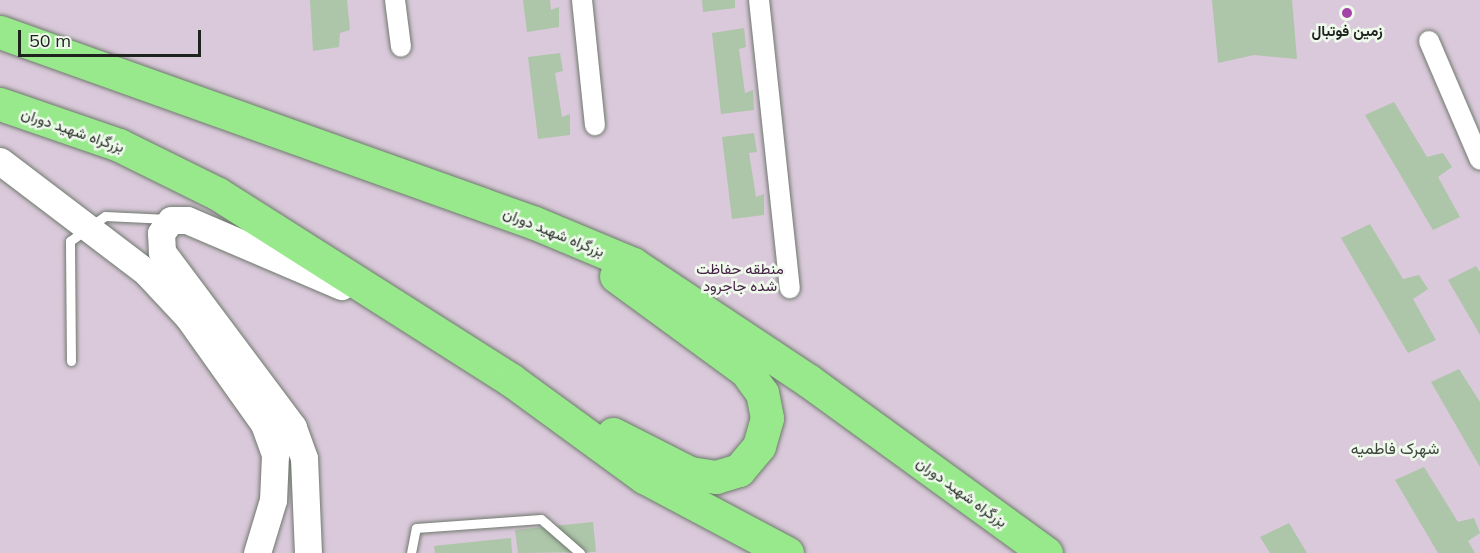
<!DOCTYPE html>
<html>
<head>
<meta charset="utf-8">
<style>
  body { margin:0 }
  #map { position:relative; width:1480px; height:553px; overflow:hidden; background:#e2ede0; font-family:Mulish,Vazirmatn,sans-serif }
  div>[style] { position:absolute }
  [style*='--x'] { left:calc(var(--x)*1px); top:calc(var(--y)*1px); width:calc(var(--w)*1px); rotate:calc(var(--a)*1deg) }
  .green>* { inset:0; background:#dac9da; transform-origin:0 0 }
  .building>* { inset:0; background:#adc5a9 }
  .roads { filter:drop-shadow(0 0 2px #6f796e) drop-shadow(0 0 2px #6f796e) }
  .lane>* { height:9px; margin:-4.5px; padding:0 4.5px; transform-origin:4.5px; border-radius:4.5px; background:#fff }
  .street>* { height:20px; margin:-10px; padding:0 10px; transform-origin:10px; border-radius:10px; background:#fff }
  .secondary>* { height:27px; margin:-13.5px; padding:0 13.5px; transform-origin:13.5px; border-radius:13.5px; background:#fff }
  .highway>* { height:33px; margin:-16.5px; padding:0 16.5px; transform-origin:16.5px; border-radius:16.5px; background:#98e98c }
  .dots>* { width:16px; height:16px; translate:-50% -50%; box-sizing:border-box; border:3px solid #effaed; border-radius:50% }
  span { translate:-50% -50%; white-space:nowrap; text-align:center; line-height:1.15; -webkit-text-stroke:5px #effaed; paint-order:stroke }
  .poi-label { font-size:15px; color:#1f231e; font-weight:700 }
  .street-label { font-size:15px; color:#1f231e }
  .park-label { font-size:15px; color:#452146 }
  .neighbourhood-label { font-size:16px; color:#3d463c }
  .scale { position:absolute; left:18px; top:30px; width:183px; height:27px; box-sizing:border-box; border:3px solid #1f231e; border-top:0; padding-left:8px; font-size:18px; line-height:21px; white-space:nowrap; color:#1f231e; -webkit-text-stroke:4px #effaed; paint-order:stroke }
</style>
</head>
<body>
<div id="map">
  <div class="green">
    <div style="left:0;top:0;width:1480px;height:553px"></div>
  </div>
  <div class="building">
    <div style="clip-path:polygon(310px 0,347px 0,350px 30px,340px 33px,339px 47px,313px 51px)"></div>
    <div style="clip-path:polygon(523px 0,550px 0,551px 10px,559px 7px,559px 27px,527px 32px)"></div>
    <div style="clip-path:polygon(702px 0,735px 0,735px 8px,703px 12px)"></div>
    <div style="clip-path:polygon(1212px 0,1292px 0,1297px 59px,1254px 55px,1218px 63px)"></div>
    <div style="clip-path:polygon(744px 28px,746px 47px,739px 49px,745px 93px,753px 90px,754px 110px,721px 114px,712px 33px)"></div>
    <div style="clip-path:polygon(560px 53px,563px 71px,555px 73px,562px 117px,570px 114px,570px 135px,538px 139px,528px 57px)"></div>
    <div style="clip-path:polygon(1394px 102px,1427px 157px,1443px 153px,1452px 167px,1438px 177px,1460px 217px,1433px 230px,1365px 115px)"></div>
    <div style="clip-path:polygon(754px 133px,757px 152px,749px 153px,756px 197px,764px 194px,764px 215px,732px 219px,722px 137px)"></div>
    <div style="clip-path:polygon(1370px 224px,1403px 279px,1419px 275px,1428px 289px,1413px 299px,1436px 340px,1408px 353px,1341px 238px)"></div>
    <div style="clip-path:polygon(1476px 266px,1480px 272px,1480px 335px,1448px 280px)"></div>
    <div style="clip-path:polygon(1459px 369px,1480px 402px,1480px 467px,1431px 382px)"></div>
    <div style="clip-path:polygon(1424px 467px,1458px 522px,1474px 518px,1480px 533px,1468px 541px,1475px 553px,1438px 553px,1395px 480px)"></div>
    <div style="clip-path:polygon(593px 522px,596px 552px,518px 553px,515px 530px)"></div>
    <div style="clip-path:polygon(1289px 523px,1307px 553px,1270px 553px,1260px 537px)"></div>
    <div style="clip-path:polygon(511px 538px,512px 553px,435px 553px,434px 546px)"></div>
  </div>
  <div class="roads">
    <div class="lane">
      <div style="--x:71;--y:361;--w:120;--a:-90.5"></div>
      <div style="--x:70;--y:241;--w:43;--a:-35.5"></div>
      <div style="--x:105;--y:216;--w:63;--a:2.7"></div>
      <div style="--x:411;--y:553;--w:25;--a:-79"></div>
      <div style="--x:416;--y:528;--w:125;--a:-4.1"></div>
      <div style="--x:541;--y:519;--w:52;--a:41.1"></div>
    </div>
    <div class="street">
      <div style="--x:395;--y:0;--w:47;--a:82.7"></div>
      <div style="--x:582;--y:0;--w:126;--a:84.1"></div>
      <div style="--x:759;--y:0;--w:290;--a:83.9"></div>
      <div style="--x:1429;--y:41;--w:129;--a:66.8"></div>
    </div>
    <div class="secondary">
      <div style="--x:0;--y:161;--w:183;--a:37.2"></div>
      <div style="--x:146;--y:272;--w:62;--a:47"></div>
      <div style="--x:188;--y:317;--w:131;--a:54.6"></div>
      <div style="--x:264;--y:424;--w:33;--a:70"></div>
      <div style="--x:275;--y:455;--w:45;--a:92.5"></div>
      <div style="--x:273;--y:500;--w:55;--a:106.8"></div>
      <div style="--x:308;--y:553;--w:95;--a:-92.4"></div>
      <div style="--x:304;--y:458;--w:33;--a:-110"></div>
      <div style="--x:293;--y:427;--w:219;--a:-126.8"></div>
      <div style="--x:162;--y:252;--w:19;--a:-93"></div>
      <div style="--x:161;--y:233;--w:16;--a:-52"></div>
      <div style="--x:171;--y:220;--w:16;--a:0"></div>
      <div style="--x:187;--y:220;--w:168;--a:23.2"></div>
    </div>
    <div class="highway">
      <div style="--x:0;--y:32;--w:568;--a:19.65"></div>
      <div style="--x:535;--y:223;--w:106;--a:22.7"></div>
      <div style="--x:633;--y:264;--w:211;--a:33.6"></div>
      <div style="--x:809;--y:381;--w:293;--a:36"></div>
      <div style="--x:0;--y:104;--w:126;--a:19"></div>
      <div style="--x:119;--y:145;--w:110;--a:26.3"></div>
      <div style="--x:218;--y:194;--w:347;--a:32.4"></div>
      <div style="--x:511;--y:380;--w:165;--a:36.1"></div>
      <div style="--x:644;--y:477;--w:162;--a:28"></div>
      <div style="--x:613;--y:434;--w:86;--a:26.9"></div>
      <div style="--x:690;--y:473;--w:26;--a:9"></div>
      <div style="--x:716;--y:477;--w:24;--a:-17"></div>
      <div style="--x:739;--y:470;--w:31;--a:-50"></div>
      <div style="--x:759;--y:446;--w:29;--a:-74"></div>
      <div style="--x:767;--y:418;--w:25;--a:-101"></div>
      <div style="--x:762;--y:393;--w:27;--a:-126"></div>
      <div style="--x:746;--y:371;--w:161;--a:-143.8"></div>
    </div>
  </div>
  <div class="dots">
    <div style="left:1347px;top:13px;background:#a542a8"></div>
  </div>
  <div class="poi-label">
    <span style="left:1347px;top:31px">زمین فوتبال</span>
  </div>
  <div class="street-label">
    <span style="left:73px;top:130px;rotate:19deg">بزرگراه شهید دوران</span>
    <span style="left:554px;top:232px;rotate:22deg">بزرگراه شهید دوران</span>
    <span style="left:962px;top:492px;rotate:36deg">بزرگراه شهید دوران</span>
  </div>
  <div class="park-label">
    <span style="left:740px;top:277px">منطقه حفاظت<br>شده جاجرود</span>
  </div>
  <div class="neighbourhood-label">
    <span style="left:1395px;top:448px">شهرک فاطمیه</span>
  </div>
  <div class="scale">50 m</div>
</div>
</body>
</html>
